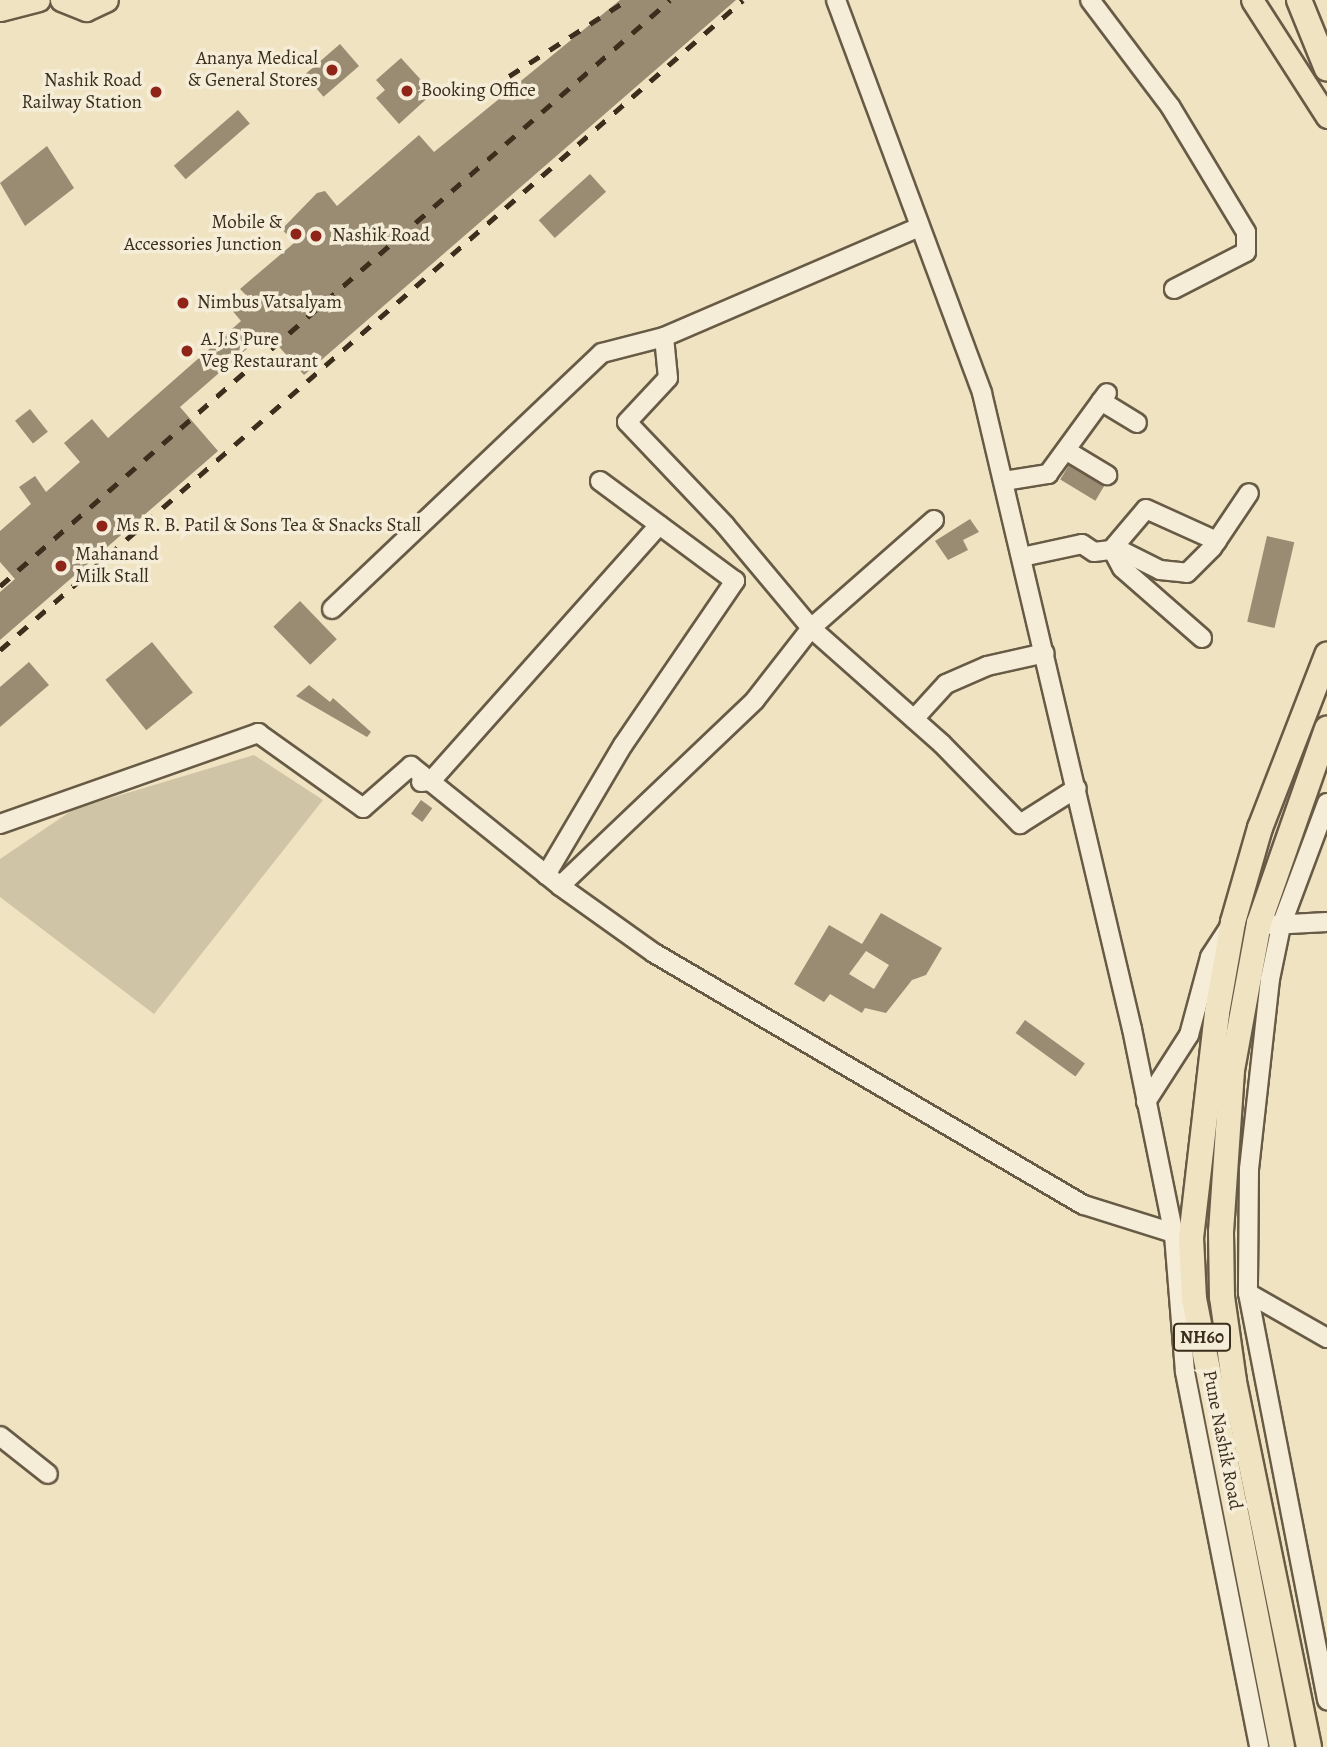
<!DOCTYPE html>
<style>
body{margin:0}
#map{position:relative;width:1327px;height:1747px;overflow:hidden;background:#efe3c2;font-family:Alegreya,serif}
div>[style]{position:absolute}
.green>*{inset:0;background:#d0c4a6}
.building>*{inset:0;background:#998c73;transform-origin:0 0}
.roads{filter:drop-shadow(2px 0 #685b46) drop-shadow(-2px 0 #685b46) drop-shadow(0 2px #685b46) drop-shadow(0 -2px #685b46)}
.minor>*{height:18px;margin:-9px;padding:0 9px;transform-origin:9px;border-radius:9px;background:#f5edd7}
.major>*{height:21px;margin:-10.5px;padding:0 10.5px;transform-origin:10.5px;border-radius:10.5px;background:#efe3c2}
.highway>*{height:24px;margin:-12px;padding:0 12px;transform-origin:12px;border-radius:12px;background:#efe3c2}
.rail>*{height:5px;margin-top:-2.5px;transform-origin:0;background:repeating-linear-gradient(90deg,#3b2e1d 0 12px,transparent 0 24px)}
.dots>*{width:19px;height:19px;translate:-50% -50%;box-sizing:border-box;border:4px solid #f5edd7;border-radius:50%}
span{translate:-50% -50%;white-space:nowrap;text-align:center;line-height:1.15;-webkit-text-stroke:7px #f5edd7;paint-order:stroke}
.shield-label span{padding:2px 5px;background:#f5edd7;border:2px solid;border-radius:5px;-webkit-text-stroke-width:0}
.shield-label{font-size:18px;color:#3b2e1d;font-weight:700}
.poi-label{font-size:19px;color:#3b2e1d}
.right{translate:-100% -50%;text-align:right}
.left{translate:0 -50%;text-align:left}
.street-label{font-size:19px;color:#3b2e1d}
</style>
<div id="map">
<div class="green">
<i style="clip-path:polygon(254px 755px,323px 800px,154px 1014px,0 897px,0 859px,74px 809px)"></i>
</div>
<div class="building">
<i style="clip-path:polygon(620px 0,736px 0,304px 375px,266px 332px,180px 407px,218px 451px,0 640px,0 592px,15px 579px,0 562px,0 531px,31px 504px,19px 487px,35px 476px,46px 492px,80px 462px,64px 443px,92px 419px,108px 438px,241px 321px,231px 309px,246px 295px,240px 289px,294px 243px,282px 229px,317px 193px,325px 191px,337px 206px,419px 135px,434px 152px)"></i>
<i style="left:340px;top:44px;width:29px;height:47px;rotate:49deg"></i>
<i style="clip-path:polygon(401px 58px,433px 93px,399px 124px,376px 98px,385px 90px,376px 80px)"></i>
<i style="left:238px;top:110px;width:18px;height:85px;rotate:49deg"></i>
<i style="clip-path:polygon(47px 146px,74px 188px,25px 226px,0 183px)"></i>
<i style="left:590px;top:174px;width:24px;height:69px;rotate:48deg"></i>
<i style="left:30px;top:409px;width:29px;height:19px;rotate:52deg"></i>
<i style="left:1069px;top:465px;width:41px;height:17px;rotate:31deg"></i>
<i style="clip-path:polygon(970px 519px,979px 532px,963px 540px,968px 550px,948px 560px,935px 541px)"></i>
<i style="left:1267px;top:536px;width:28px;height:88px;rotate:13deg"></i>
<i style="left:300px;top:601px;width:53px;height:37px;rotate:46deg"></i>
<i style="left:152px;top:642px;width:65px;height:60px;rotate:51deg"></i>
<i style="clip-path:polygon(29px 662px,49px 685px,0 727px,0 687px)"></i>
<i style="clip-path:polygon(309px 685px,330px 702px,333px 698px,371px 732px,367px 737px,296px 696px)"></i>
<i style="left:421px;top:800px;width:14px;height:17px;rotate:36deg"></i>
<i style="clip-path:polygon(evenodd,881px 913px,942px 948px,926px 975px,912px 980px,886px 1013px,865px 1008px,862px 1013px,830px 994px,824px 1002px,794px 984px,829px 925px,862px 944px,881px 913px,866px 951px,889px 965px,874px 989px,849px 974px,866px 951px)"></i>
<i style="left:1025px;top:1020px;width:74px;height:16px;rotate:36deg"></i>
</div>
<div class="roads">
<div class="minor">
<i style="left:836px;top:0;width:419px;rotate:69.6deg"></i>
<i style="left:982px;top:393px;width:653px;rotate:76.73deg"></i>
<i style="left:1132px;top:1029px;width:210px;rotate:78.5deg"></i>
<i style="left:1174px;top:1235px;width:137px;rotate:85.4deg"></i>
<i style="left:1185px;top:1372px;width:382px;rotate:78.8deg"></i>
<i style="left:1090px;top:0;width:133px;rotate:53deg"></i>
<i style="left:1170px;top:106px;width:147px;rotate:58.9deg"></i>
<i style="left:1246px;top:232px;width:20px;rotate:90deg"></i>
<i style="left:1246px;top:252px;width:81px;rotate:152.8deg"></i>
<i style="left:1101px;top:401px;width:42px;rotate:31.4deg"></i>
<i style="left:1067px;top:451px;width:47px;rotate:31deg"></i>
<i style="left:1004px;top:481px;width:45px;rotate:-9deg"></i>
<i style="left:1048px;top:474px;width:100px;rotate:-53.9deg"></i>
<i style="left:934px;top:520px;width:164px;rotate:138.7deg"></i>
<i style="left:811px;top:628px;width:175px;rotate:41.5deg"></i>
<i style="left:942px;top:744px;width:112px;rotate:45.7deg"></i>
<i style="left:1020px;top:824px;width:67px;rotate:-32.3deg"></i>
<i style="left:1022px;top:557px;width:61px;rotate:-12.2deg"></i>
<i style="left:1082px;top:544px;width:14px;rotate:34deg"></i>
<i style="left:1094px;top:552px;width:24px;rotate:-7deg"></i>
<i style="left:1118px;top:549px;width:47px;rotate:26.6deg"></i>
<i style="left:1160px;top:570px;width:27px;rotate:6deg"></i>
<i style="left:1187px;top:573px;width:35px;rotate:-45deg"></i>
<i style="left:1212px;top:548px;width:66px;rotate:-56.1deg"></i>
<i style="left:332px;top:609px;width:372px;rotate:-43.5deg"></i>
<i style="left:602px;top:353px;width:64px;rotate:-14.5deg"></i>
<i style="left:1202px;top:638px;width:106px;rotate:-138.8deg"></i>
<i style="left:1122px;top:568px;width:21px;rotate:-118deg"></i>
<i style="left:1112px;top:549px;width:52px;rotate:-49.6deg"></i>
<i style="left:1146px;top:509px;width:78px;rotate:24.3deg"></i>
<i style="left:914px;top:719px;width:47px;rotate:-47.6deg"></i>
<i style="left:946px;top:684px;width:45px;rotate:-23.7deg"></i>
<i style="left:987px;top:666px;width:59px;rotate:-12.6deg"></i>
<i style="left:421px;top:782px;width:10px;rotate:-6deg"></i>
<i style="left:431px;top:781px;width:343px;rotate:-48.3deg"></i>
<i style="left:1327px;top:803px;width:131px;rotate:110.5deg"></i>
<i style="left:1281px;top:926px;width:54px;rotate:101.7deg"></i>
<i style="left:1270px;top:979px;width:191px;rotate:96.3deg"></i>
<i style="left:1249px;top:1169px;width:124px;rotate:90.5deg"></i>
<i style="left:1248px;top:1293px;width:415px;rotate:79deg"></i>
<i style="left:0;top:824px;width:274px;rotate:-19.4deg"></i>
<i style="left:258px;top:733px;width:129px;rotate:35.5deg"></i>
<i style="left:363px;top:808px;width:64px;rotate:-41.2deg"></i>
<i style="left:411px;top:766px;width:191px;rotate:38.8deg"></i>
<i style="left:560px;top:886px;width:115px;rotate:35.5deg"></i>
<i style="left:654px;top:953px;width:498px;rotate:30.4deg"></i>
<i style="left:1084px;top:1205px;width:104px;rotate:17.4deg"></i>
<i style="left:546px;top:875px;width:151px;rotate:-59.4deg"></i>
<i style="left:623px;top:745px;width:199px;rotate:-55.7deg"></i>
<i style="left:735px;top:581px;width:168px;rotate:-143.5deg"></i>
<i style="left:560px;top:886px;width:269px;rotate:-43.6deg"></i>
<i style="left:755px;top:700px;width:91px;rotate:-52.1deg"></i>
<i style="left:811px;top:628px;width:134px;rotate:-129.9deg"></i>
<i style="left:725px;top:525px;width:142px;rotate:-133.6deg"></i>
<i style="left:627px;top:422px;width:60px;rotate:-47deg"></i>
<i style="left:668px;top:378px;width:41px;rotate:-95.6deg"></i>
<i style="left:664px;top:337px;width:278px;rotate:-23.3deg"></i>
<i style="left:1271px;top:925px;width:56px;rotate:-3.1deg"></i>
<i style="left:1146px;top:1102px;width:80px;rotate:-57.3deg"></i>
<i style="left:1189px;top:1035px;width:81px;rotate:-74.9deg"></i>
<i style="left:1210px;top:957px;width:35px;rotate:-57deg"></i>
<i style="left:1248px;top:1293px;width:91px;rotate:29.7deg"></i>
<i style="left:0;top:1436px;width:61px;rotate:38.4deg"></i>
</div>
<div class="major">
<i style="left:61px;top:0;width:27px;rotate:22deg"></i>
<i style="left:86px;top:10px;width:23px;rotate:-25deg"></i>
<i style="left:1252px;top:0;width:139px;rotate:57.3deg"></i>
<i style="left:0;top:10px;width:40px;rotate:-14.4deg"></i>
</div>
<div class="highway">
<i style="left:1299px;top:0;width:74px;rotate:67.9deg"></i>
<i style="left:1282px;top:1747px;width:457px;rotate:-101.1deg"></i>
<i style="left:1194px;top:1299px;width:61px;rotate:-92.8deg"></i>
<i style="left:1191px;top:1238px;width:226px;rotate:-83.4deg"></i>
<i style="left:1217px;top:1013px;width:92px;rotate:-80deg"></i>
<i style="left:1233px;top:922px;width:98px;rotate:-74deg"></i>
<i style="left:1260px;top:828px;width:186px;rotate:-68.8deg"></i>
<i style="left:1309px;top:1747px;width:374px;rotate:-101.6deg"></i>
<i style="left:1234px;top:1381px;width:85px;rotate:-98.1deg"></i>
<i style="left:1222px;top:1297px;width:65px;rotate:-90.9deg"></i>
<i style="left:1221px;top:1232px;width:162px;rotate:-86.1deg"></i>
<i style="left:1232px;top:1070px;width:149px;rotate:-79.6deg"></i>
<i style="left:1259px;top:923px;width:206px;rotate:-70.7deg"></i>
</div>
</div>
<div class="rail">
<i style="left:489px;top:89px;width:164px;rotate:-32.8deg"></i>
<i style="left:0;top:586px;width:890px;rotate:-41.17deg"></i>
<i style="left:0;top:650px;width:987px;rotate:-41.18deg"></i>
</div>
<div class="dots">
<i style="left:332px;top:70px;background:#8f2418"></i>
<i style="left:407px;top:91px;background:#8f2418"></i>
<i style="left:156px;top:92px;background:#8f2418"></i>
<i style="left:296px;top:234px;background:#8f2418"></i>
<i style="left:316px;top:236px;background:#8f2418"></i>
<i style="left:183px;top:303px;background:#8f2418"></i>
<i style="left:187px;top:351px;background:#8f2418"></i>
<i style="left:102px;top:526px;background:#8f2418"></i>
<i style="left:61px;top:566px;background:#8f2418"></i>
</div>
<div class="shield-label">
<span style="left:1202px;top:1337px">NH60</span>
</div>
<div class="poi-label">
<span class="right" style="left:318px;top:70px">Ananya Medical<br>&amp; General Stores</span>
<span class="right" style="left:142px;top:92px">Nashik Road<br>Railway Station</span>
<span class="left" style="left:421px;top:91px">Booking Office</span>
<span class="right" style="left:282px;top:234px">Mobile &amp;<br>Accessories Junction</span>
<span class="left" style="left:332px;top:236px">Nashik Road</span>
<span class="left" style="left:197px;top:303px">Nimbus Vatsalyam</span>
<span class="left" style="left:201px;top:351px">A.J.S Pure<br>Veg Restaurant</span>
<span class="left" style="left:116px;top:526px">Ms R. B. Patil &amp; Sons Tea &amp; Snacks Stall</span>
<span class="left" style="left:75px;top:566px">Mahanand<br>Milk Stall</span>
</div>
<div class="street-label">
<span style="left:1222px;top:1440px;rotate:79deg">Pune Nashik Road</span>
</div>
</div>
